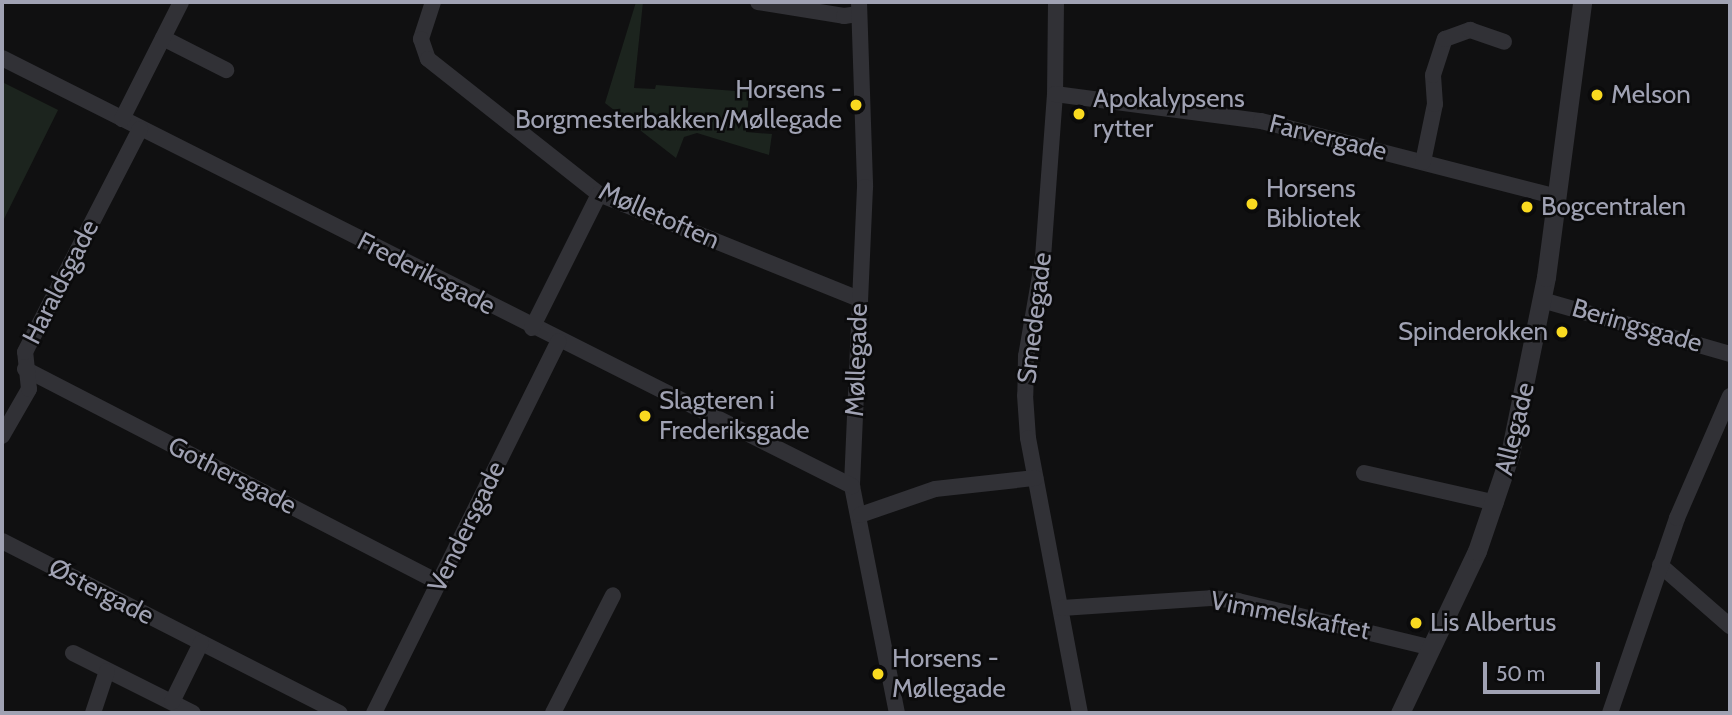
<!DOCTYPE html>
<meta charset="utf-8">
<style>
body{margin:0}
#map{position:relative;width:1732px;height:715px;overflow:hidden;background:#101011;font-family:Cabin,sans-serif}
div>[style]{position:absolute}
.green>*{inset:0;background:#1c241e}
.minor>*{height:16px;margin:-8px;padding:0 8px;transform-origin:8px;border-radius:8px;background:#313136}
.tertiary>*{height:19px;margin:-9.5px;padding:0 9.5px;transform-origin:9.5px;border-radius:9.5px;background:#313136}
.dots>*{width:19px;height:19px;translate:-50% -50%;box-sizing:border-box;border:4px solid #0b0b0c;border-radius:50%}
span{translate:-50% -50%;white-space:nowrap;text-align:center;line-height:1.15;-webkit-text-stroke:5px #0b0b0c;paint-order:stroke}
.poi-label{font-size:26px;color:#a0a2b3}
.right{translate:-100% -50%;text-align:right}
.left{translate:0 -50%;text-align:left}
.street-label{font-size:26px;color:#a0a2b3}
.frame{position:absolute;inset:0;border:4px solid #a0a2b3;pointer-events:none}
.scale{position:absolute;left:1483px;top:662px;width:117px;height:32px;box-sizing:border-box;border:4px solid #a0a2b3;border-top:0;padding-left:9px;font-size:21px;line-height:24px;white-space:nowrap;color:#a0a2b3;-webkit-text-stroke:5px #0b0b0c;paint-order:stroke}
</style>
<div id="map">
<div class="green">
<i style="clip-path:polygon(636px 2px,643px 2px,634px 88px,655px 89px,656px 85px,749px 92px,746px 132px,772px 134px,769px 155px,697px 133px,684px 137px,676px 158px,605px 103px)"></i>
<i style="clip-path:polygon(2px 82px,58px 110px,2px 223px)"></i>
</div>
<div class="minor">
<i style="left:433px;top:2px;width:39px;rotate:108deg"></i>
<i style="left:421px;top:39px;width:21px;rotate:71deg"></i>
<i style="left:428px;top:59px;width:218px;rotate:38.3deg"></i>
<i style="left:599px;top:194px;width:280px;rotate:22deg"></i>
<i style="left:758px;top:2px;width:87px;rotate:9.2deg"></i>
<i style="left:844px;top:16px;width:15px;rotate:-8deg"></i>
<i style="left:859px;top:2px;width:185px;rotate:88.1deg"></i>
<i style="left:865px;top:187px;width:299px;rotate:92.5deg"></i>
<i style="left:852px;top:486px;width:231px;rotate:78.8deg"></i>
<i style="left:1056px;top:2px;width:92px;rotate:90.6deg"></i>
<i style="left:1055px;top:94px;width:164px;rotate:94.2deg"></i>
<i style="left:1043px;top:258px;width:99px;rotate:99.8deg"></i>
<i style="left:1026px;top:356px;width:39px;rotate:91deg"></i>
<i style="left:1025px;top:395px;width:43px;rotate:86deg"></i>
<i style="left:1028px;top:438px;width:280px;rotate:79.3deg"></i>
<i style="left:163px;top:38px;width:71px;rotate:26.9deg"></i>
<i style="left:2px;top:58px;width:952px;rotate:26.73deg"></i>
<i style="left:1055px;top:94px;width:208px;rotate:7.5deg"></i>
<i style="left:1261px;top:121px;width:302px;rotate:14.4deg"></i>
<i style="left:122px;top:119px;width:131px;rotate:-63.2deg"></i>
<i style="left:1423px;top:162px;width:59px;rotate:-78.3deg"></i>
<i style="left:1435px;top:104px;width:29px;rotate:-94deg"></i>
<i style="left:1433px;top:75px;width:38px;rotate:-72deg"></i>
<i style="left:1445px;top:39px;width:27px;rotate:-20deg"></i>
<i style="left:1470px;top:30px;width:36px;rotate:19deg"></i>
<i style="left:1542px;top:300px;width:196px;rotate:16deg"></i>
<i style="left:532px;top:328px;width:150px;rotate:-63.4deg"></i>
<i style="left:25px;top:369px;width:466px;rotate:27.3deg"></i>
<i style="left:2px;top:436px;width:54px;rotate:-60.1deg"></i>
<i style="left:29px;top:389px;width:37px;rotate:-96deg"></i>
<i style="left:25px;top:352px;width:251px;rotate:-62.7deg"></i>
<i style="left:1364px;top:473px;width:135px;rotate:12.8deg"></i>
<i style="left:860px;top:515px;width:79px;rotate:-19.1deg"></i>
<i style="left:935px;top:489px;width:101px;rotate:-6.3deg"></i>
<i style="left:2px;top:541px;width:379px;rotate:27deg"></i>
<i style="left:1660px;top:565px;width:93px;rotate:41.1deg"></i>
<i style="left:1062px;top:608px;width:149px;rotate:-3.8deg"></i>
<i style="left:1211px;top:598px;width:27px;rotate:6deg"></i>
<i style="left:1238px;top:601px;width:200px;rotate:13.6deg"></i>
<i style="left:73px;top:653px;width:134px;rotate:26.6deg"></i>
<i style="left:172px;top:702px;width:66px;rotate:-63.8deg"></i>
<i style="left:93px;top:713px;width:44px;rotate:-71.6deg"></i>
<i style="left:374px;top:713px;width:415px;rotate:-63.6deg"></i>
<i style="left:553px;top:713px;width:132px;rotate:-63deg"></i>
<i style="left:1610px;top:713px;width:206px;rotate:-71deg"></i>
<i style="left:1677px;top:518px;width:133px;rotate:-66.5deg"></i>
</div>
<div class="tertiary">
<i style="left:1400px;top:713px;width:179px;rotate:-64.6deg"></i>
<i style="left:1477px;top:551px;width:102px;rotate:-71.2deg"></i>
<i style="left:1510px;top:454px;width:181px;rotate:-78.5deg"></i>
<i style="left:1546px;top:277px;width:277px;rotate:-82.5deg"></i>
</div>
<div class="dots">
<i style="left:1597px;top:95px;background:#f9da20"></i>
<i style="left:856px;top:105px;background:#f9da20"></i>
<i style="left:1079px;top:114px;background:#f9da20"></i>
<i style="left:1252px;top:204px;background:#f9da20"></i>
<i style="left:1527px;top:207px;background:#f9da20"></i>
<i style="left:1562px;top:332px;background:#f9da20"></i>
<i style="left:645px;top:416px;background:#f9da20"></i>
<i style="left:1416px;top:623px;background:#f9da20"></i>
<i style="left:878px;top:674px;background:#f9da20"></i>
</div>
<div class="poi-label">
<span class="right" style="left:842px;top:105px">Horsens -<br>Borgmesterbakken/Møllegade</span>
<span class="left" style="left:1611px;top:95px">Melson</span>
<span class="left" style="left:1093px;top:114px">Apokalypsens<br>rytter</span>
<span class="left" style="left:1266px;top:204px">Horsens<br>Bibliotek</span>
<span class="left" style="left:1541px;top:207px">Bogcentralen</span>
<span class="right" style="left:1548px;top:332px">Spinderokken</span>
<span class="left" style="left:659px;top:416px">Slagteren i<br>Frederiksgade</span>
<span class="left" style="left:1430px;top:623px">Lis Albertus</span>
<span class="left" style="left:892px;top:674px">Horsens -<br>Møllegade</span>
</div>
<div class="street-label">
<span style="left:1328px;top:138px;rotate:14deg">Farvergade</span>
<span style="left:659px;top:216px;rotate:24deg">Mølletoften</span>
<span style="left:426px;top:274px;rotate:27deg">Frederiksgade</span>
<span style="left:61px;top:282px;rotate:-63deg">Haraldsgade</span>
<span style="left:1035px;top:318px;rotate:-83deg">Smedegade</span>
<span style="left:1637px;top:326px;rotate:16deg">Beringsgade</span>
<span style="left:857px;top:360px;rotate:-88deg">Møllegade</span>
<span style="left:1515px;top:429px;rotate:-76deg">Allegade</span>
<span style="left:232px;top:476px;rotate:27deg">Gothersgade</span>
<span style="left:467px;top:527px;rotate:-64deg">Vendersgade</span>
<span style="left:101px;top:592px;rotate:27deg">Østergade</span>
<span style="left:1290px;top:616px;rotate:11deg">Vimmelskaftet</span>
</div>
<div class="frame"></div>
<div class="scale">50 m</div>
</div>
